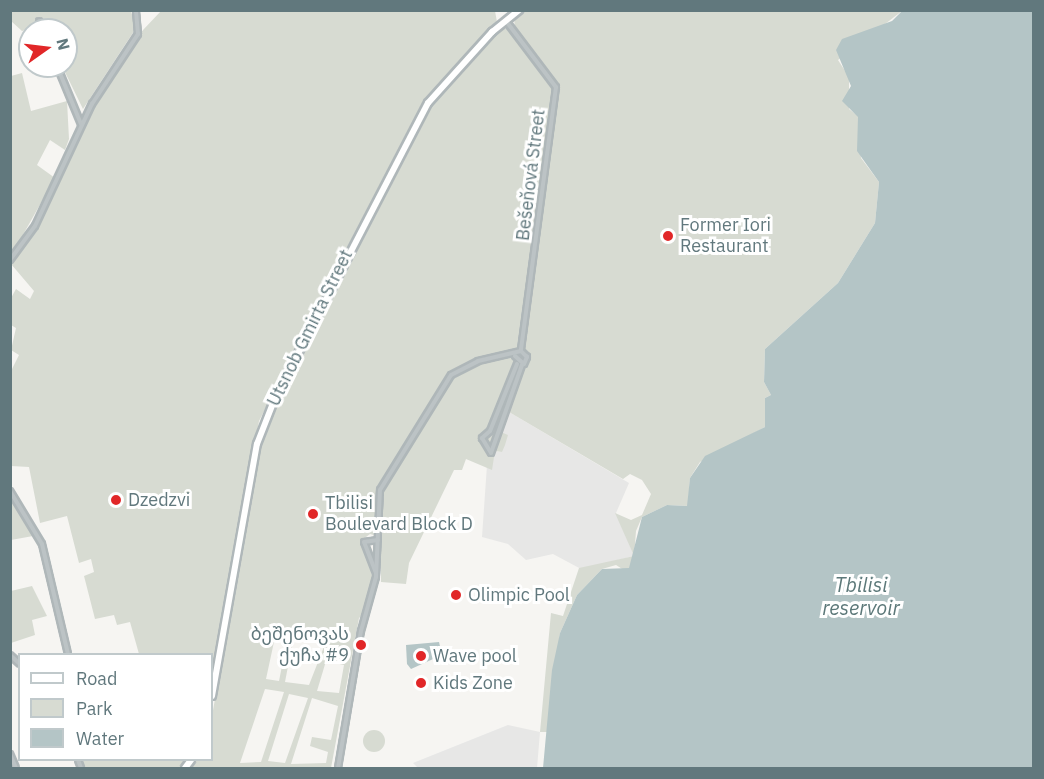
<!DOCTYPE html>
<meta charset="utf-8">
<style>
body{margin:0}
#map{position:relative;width:1044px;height:779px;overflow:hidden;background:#f6f5f2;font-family:"IBM Plex Sans","Noto Sans Georgian",sans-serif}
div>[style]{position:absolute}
.built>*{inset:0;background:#e7e7e6}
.green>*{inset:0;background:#d7dbd2;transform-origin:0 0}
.round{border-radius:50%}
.water>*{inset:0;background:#b4c5c6}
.roads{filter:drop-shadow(2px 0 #afb7b9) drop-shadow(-2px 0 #afb7b9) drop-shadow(0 2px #afb7b9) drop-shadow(0 -2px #afb7b9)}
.street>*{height:4px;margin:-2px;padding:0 2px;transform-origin:2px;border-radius:2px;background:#bcc3c5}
.secondary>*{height:6px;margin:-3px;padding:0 3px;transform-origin:3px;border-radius:3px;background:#fff}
.dots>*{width:16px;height:16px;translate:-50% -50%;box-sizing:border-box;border:3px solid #fff;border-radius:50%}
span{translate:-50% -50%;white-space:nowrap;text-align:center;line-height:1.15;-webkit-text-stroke:6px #fff;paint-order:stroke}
.street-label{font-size:18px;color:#61787d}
.poi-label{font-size:18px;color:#61787d}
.left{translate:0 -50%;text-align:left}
.right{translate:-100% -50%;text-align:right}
.water-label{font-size:20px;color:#5c7879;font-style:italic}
.frame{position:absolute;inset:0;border:12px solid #61787d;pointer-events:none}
.legend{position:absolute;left:18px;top:653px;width:195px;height:108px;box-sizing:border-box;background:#fff;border:2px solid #c0c9cb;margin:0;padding:8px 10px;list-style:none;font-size:18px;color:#61787d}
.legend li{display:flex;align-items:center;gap:12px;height:30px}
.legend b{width:30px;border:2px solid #c0c9cb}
.north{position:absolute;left:18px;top:18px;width:60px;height:60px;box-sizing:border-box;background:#fff;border:2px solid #c0c9cb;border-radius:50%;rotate:76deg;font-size:16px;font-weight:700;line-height:24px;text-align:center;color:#61787d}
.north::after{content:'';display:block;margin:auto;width:21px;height:27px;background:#e12728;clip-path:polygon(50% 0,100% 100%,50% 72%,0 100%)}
</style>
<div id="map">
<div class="built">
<i style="clip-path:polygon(509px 412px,629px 483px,616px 513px,634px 556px,581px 569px,553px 554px,526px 560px,508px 544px,482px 537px,487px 465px,491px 469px,495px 451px,502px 452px,501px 432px)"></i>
<i style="clip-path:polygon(508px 725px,540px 732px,537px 768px,418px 768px,413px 763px)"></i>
</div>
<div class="green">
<i style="clip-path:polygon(10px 11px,131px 11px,136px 28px,83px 109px,62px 66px,66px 30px,52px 30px,50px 23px,22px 31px,11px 21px)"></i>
<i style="clip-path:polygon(161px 11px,495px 11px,497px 22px,425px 101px,259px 421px,212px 682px,212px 654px,139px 654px,130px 622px,117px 625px,114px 615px,95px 619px,84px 576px,94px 572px,91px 559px,79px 563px,67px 516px,40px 523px,29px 467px,11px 466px,11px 371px,19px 355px,11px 350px,16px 328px,11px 325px,11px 298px,16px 289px,30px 299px,34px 291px,11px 264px,40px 221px,80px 131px,143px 30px)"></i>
<i style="clip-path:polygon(evenodd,524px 11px,902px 11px,838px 60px,849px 77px,849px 109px,858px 116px,861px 158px,879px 182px,875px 223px,838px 283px,765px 349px,764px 382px,771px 395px,765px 398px,765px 427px,700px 462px,690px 478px,688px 506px,667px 505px,642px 517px,636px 531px,634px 557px,630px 574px,616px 565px,602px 569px,577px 595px,560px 633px,548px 732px,540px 732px,551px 613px,563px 616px,579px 568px,634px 556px,615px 513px,631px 520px,642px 515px,651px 494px,642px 480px,630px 474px,623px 479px,509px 412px,501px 432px,508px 435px,505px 445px,502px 452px,495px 451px,492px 470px,466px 459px,462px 470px,454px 470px,409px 563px,406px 584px,381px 582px,381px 537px,370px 534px,362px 540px,373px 578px,367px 611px,359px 618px,331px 768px,190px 768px,197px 760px,212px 760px,212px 716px,261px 438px,431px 105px,500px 28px,515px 30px,514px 16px,524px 11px,277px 628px,289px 631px,279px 681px,266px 679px,277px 628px,524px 11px,295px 630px,325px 644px,309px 685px,285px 682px,295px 630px,524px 11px,326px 661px,344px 665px,339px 693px,317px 691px,326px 661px,524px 11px,265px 689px,284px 692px,261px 762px,240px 763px,265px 689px,524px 11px,289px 694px,308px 698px,285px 763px,268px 761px,289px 694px,524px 11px,312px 698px,338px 706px,331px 740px,312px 737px,310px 746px,328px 752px,326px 763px,291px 764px,312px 698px)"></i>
<i style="clip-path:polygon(22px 73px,31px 111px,67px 101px,69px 139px,65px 150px,50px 140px,37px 165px,55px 178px,11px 256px,11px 76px)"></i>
<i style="clip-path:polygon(10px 495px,33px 536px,11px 540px,11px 557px)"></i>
<i style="clip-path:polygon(32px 586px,47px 616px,32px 620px,35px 635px,11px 643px,11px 591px)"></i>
<i class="round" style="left:363px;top:730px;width:22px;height:22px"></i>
<i style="left:80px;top:760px;width:106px;height:9px"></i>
</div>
<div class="water">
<i style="clip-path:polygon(902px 11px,1033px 11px,1033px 768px,543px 768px,552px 670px,560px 633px,577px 595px,602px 569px,629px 568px,642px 517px,667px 505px,687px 506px,690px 478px,705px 456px,765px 427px,765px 398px,771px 395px,764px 382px,765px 349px,838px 283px,875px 223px,879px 182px,857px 151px,858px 117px,842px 101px,851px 86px,836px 50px,842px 39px,892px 21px)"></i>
<i style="clip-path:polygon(439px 642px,442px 655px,411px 669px,407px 664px,406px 645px)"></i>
</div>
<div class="roads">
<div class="street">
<i style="left:39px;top:21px;width:11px;rotate:52deg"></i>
<i style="left:506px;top:21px;width:83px;rotate:52.9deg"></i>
<i style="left:556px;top:87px;width:266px;rotate:97.6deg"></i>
<i style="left:57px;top:66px;width:63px;rotate:67.5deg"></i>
<i style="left:10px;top:260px;width:42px;rotate:-53.7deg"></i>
<i style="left:35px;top:226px;width:135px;rotate:-65deg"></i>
<i style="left:92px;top:104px;width:84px;rotate:-56.7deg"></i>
<i style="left:138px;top:34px;width:24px;rotate:-95deg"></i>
<i style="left:515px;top:356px;width:12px;rotate:42deg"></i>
<i style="left:524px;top:364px;width:8px;rotate:-67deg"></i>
<i style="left:527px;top:357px;width:8px;rotate:-135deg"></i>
<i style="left:517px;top:364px;width:72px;rotate:111.9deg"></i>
<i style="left:490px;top:431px;width:11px;rotate:139deg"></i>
<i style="left:482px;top:438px;width:17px;rotate:59deg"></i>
<i style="left:491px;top:453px;width:93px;rotate:-70.6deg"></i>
<i style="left:10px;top:491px;width:62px;rotate:58.9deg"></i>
<i style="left:42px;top:544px;width:113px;rotate:76.7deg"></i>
<i style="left:376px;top:573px;width:33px;rotate:-111deg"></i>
<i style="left:364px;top:542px;width:14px;rotate:-8deg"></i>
<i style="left:10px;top:655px;width:13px;rotate:42deg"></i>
<i style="left:10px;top:754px;width:15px;rotate:67deg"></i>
<i style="left:78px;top:760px;width:9px;rotate:69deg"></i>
<i style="left:338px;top:768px;width:139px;rotate:-80.5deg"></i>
<i style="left:361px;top:631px;width:56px;rotate:-74.5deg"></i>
<i style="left:376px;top:577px;width:87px;rotate:-87.4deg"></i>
<i style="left:380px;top:490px;width:135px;rotate:-58.3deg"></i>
<i style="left:451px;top:375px;width:30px;rotate:-27deg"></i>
<i style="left:478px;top:361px;width:44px;rotate:-13.1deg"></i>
</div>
<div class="secondary">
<i style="left:212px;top:696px;width:256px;rotate:-79.9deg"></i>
<i style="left:257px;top:444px;width:49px;rotate:-68.6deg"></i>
<i style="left:275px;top:398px;width:332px;rotate:-62.6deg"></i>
<i style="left:428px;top:103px;width:96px;rotate:-48deg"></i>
<i style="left:492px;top:32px;width:35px;rotate:-39deg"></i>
<i style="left:185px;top:768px;width:10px;rotate:-53deg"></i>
</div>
</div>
<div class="dots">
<i style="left:668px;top:236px;background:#e12728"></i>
<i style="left:116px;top:500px;background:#e12728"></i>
<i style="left:313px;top:514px;background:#e12728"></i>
<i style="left:456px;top:595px;background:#e12728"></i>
<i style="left:361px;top:645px;background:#e12728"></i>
<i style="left:421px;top:656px;background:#e12728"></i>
<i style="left:421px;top:683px;background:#e12728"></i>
</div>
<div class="street-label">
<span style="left:531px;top:175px;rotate:-83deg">Bešeňová Street</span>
<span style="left:310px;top:328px;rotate:-64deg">Utsnob Gmirta Street</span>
</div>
<div class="poi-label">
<span class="left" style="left:680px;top:236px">Former Iori<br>Restaurant</span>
<span class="left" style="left:128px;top:500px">Dzedzvi</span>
<span class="left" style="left:325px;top:514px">Tbilisi<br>Boulevard Block D</span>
<span class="left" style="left:468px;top:595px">Olimpic Pool</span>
<span class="right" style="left:349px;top:645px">ბეშენოვას<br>ქუჩა #9</span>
<span class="left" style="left:433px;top:656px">Wave pool</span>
<span class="left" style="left:433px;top:683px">Kids Zone</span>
</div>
<div class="water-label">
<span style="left:861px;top:596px">Tbilisi<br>reservoir</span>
</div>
<div class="frame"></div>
<ul class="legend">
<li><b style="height:8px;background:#fff"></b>Road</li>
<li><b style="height:16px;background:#d7dbd2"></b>Park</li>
<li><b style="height:16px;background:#b4c5c6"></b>Water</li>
</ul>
<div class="north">N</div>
</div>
